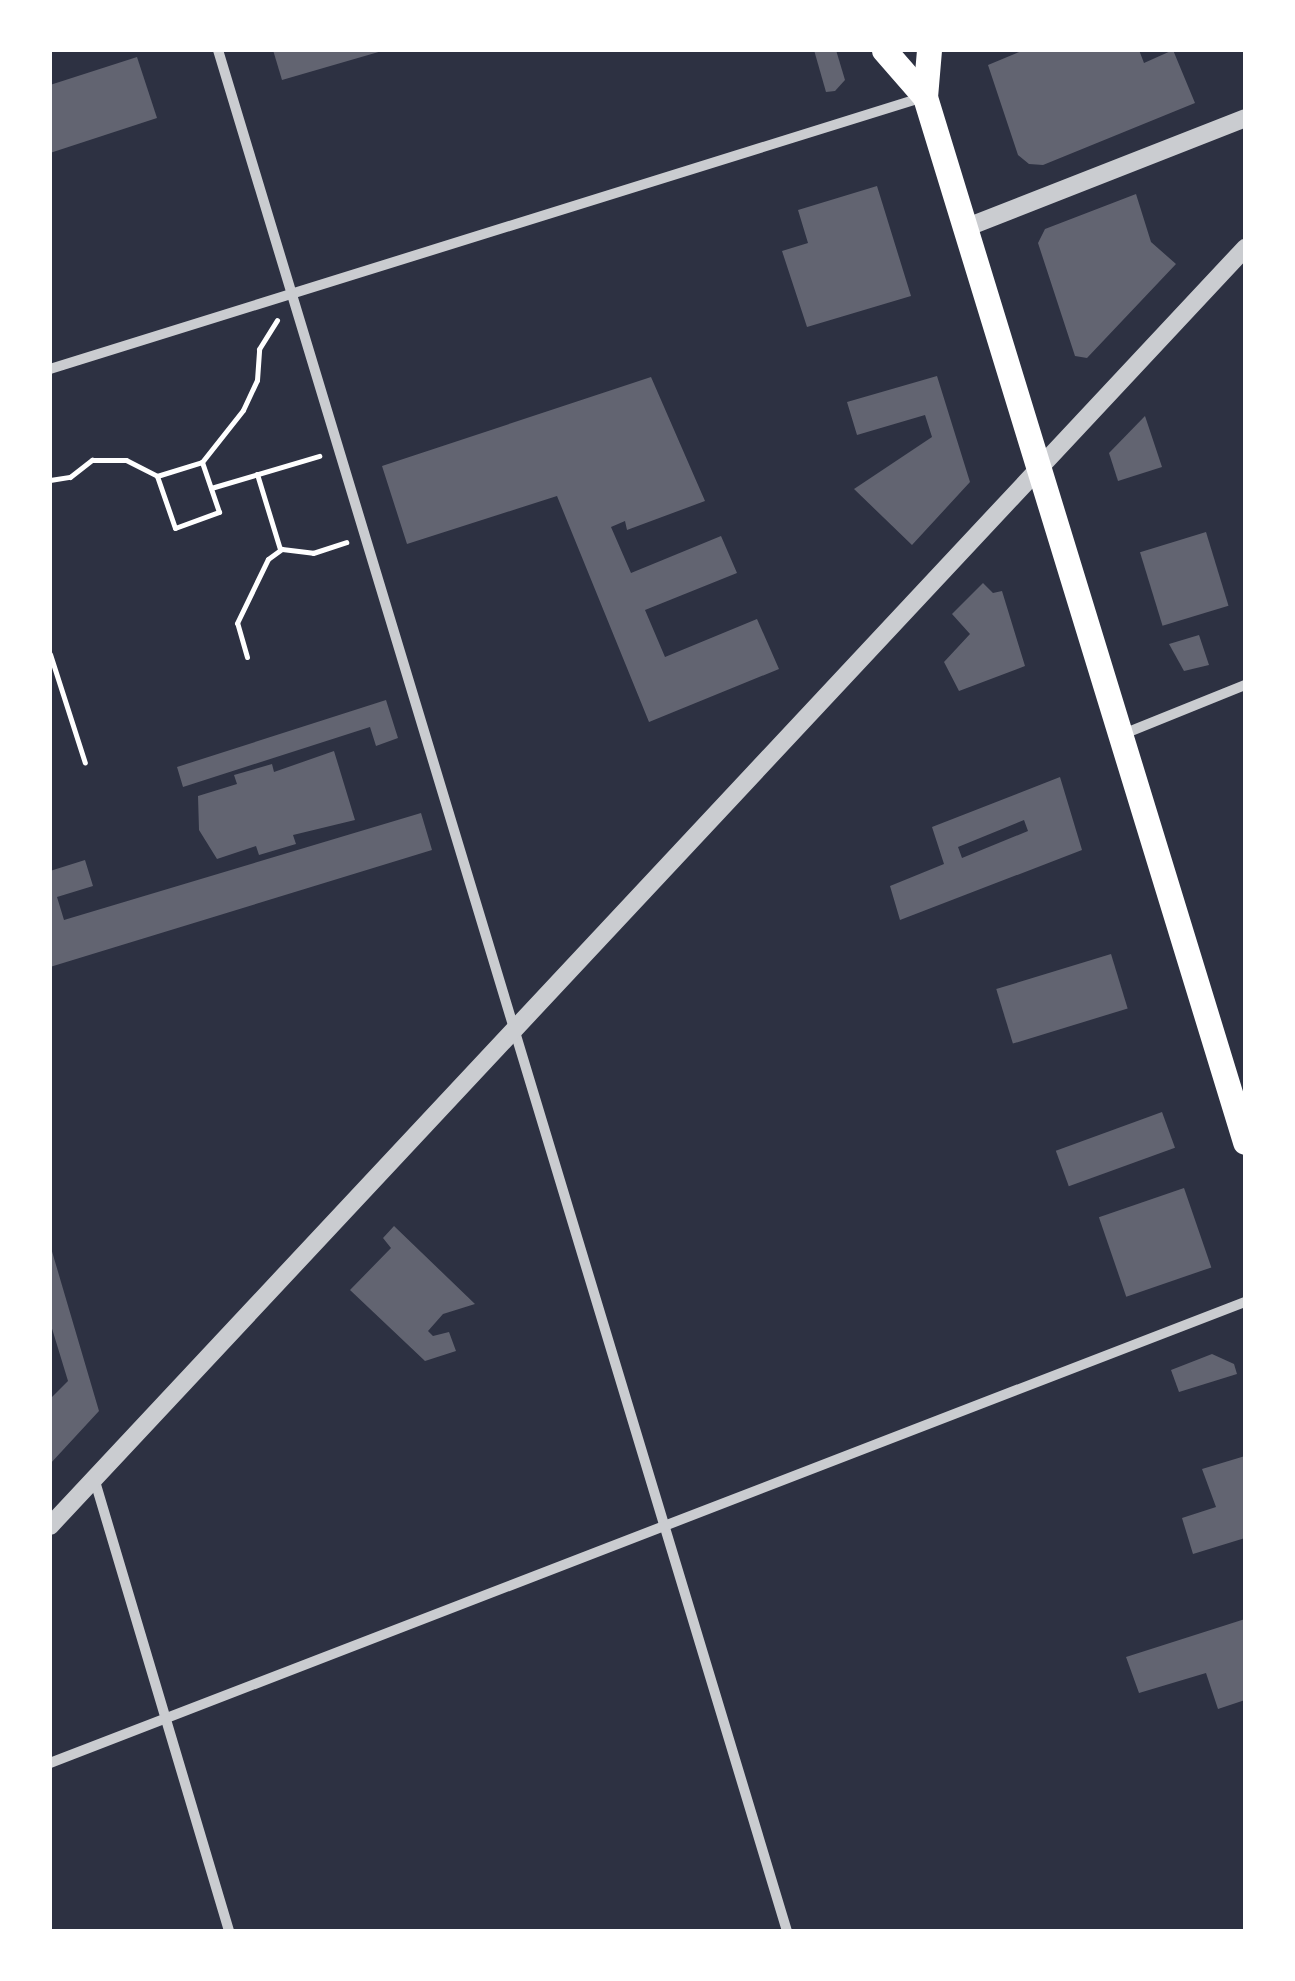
<!DOCTYPE html>
<style>
body{margin:0}
#map{position:relative;width:1295px;height:1981px;overflow:hidden;background:#2d3142;font-family:Cabin,sans-serif}
div>[style]{position:absolute}
.building>*{inset:0;background:#626471;transform-origin:0 0}
.path>*{height:5px;margin:-2.5px;padding:0 2.5px;transform-origin:2.5px;border-radius:2.5px;background:#fff}
.minor>*{height:10px;margin:-5px;padding:0 5px;transform-origin:5px;border-radius:5px;background:#caccd0}
.tertiary>*{height:18px;margin:-9px;padding:0 9px;transform-origin:9px;border-radius:9px;background:#caccd0}
.primary>*{height:25px;margin:-12.5px;padding:0 12.5px;transform-origin:12.5px;border-radius:12.5px;background:#fff}
span{translate:-50% -50%;white-space:nowrap;text-align:center;line-height:1.15;-webkit-text-stroke:8px #fff;paint-order:stroke}
.frame{position:absolute;inset:0;border:52px solid #fff;pointer-events:none}
</style>
<div id="map">
<div class="building">
<i style="clip-path:polygon(273px 50px,382px 50px,382px 51px,282px 80px)"></i>
<i style="clip-path:polygon(814px 50px,836px 50px,845px 80px,835px 91px,826px 92px)"></i>
<i style="clip-path:polygon(1024px 50px,1139px 50px,1144px 63px,1173px 50px,1195px 103px,1043px 165px,1029px 164px,1018px 155px,988px 65px)"></i>
<i style="clip-path:polygon(137px 57px,157px 118px,50px 153px,50px 85px)"></i>
<i style="clip-path:polygon(877px 186px,911px 296px,807px 327px,782px 251px,808px 243px,798px 210px)"></i>
<i style="clip-path:polygon(1136px 194px,1151px 242px,1176px 264px,1087px 358px,1075px 356px,1038px 243px,1045px 229px)"></i>
<i style="clip-path:polygon(937px 376px,970px 482px,912px 545px,854px 489px,932px 437px,925px 415px,857px 435px,847px 402px)"></i>
<i style="clip-path:polygon(651px 377px,705px 501px,627px 530px,625px 521px,611px 527px,631px 573px,721px 536px,737px 573px,645px 610px,665px 657px,757px 619px,779px 669px,649px 722px,557px 496px,407px 544px,382px 466px)"></i>
<i style="clip-path:polygon(1145px 416px,1162px 467px,1118px 481px,1109px 453px)"></i>
<i style="left:1206px;top:532px;width:77px;height:69px;rotate:73deg"></i>
<i style="clip-path:polygon(983px 583px,993px 593px,1002px 591px,1025px 666px,959px 691px,944px 662px,970px 634px,952px 614px)"></i>
<i style="clip-path:polygon(1199px 635px,1209px 665px,1184px 671px,1169px 644px)"></i>
<i style="clip-path:polygon(386px 700px,398px 738px,376px 746px,370px 727px,183px 787px,177px 767px)"></i>
<i style="clip-path:polygon(334px 751px,355px 820px,293px 835px,296px 844px,259px 855px,256px 846px,217px 859px,199px 830px,198px 796px,237px 784px,234px 775px,272px 764px,274px 772px)"></i>
<i style="clip-path:polygon(evenodd,1060px 777px,1082px 850px,900px 920px,890px 886px,944px 864px,932px 827px,1060px 777px,1024px 820px,1028px 831px,962px 858px,958px 847px,1024px 820px)"></i>
<i style="clip-path:polygon(421px 813px,432px 850px,50px 967px,50px 871px,85px 860px,93px 886px,57px 897px,64px 920px)"></i>
<i style="left:1111px;top:954px;width:57px;height:120px;rotate:73deg"></i>
<i style="left:1162px;top:1112px;width:38px;height:113px;rotate:70deg"></i>
<i style="left:1184px;top:1188px;width:84px;height:90px;rotate:71deg"></i>
<i style="clip-path:polygon(394px 1226px,475px 1304px,443px 1314px,428px 1331px,433px 1336px,449px 1332px,456px 1351px,425px 1361px,350px 1290px,391px 1248px,383px 1238px)"></i>
<i style="clip-path:polygon(51px 1248px,99px 1411px,50px 1464px,50px 1399px,68px 1381px,50px 1322px)"></i>
<i style="clip-path:polygon(1212px 1354px,1234px 1364px,1237px 1374px,1179px 1392px,1171px 1370px)"></i>
<i style="clip-path:polygon(1245px 1456px,1245px 1538px,1193px 1554px,1182px 1518px,1216px 1507px,1202px 1469px)"></i>
<i style="clip-path:polygon(1245px 1619px,1245px 1700px,1218px 1709px,1206px 1673px,1139px 1693px,1126px 1657px)"></i>
</div>
<div class="path">
<i style="left:257px;top:474px;width:78px;rotate:73deg"></i>
<i style="left:157px;top:476px;width:55px;rotate:70.9deg"></i>
<i style="left:175px;top:528px;width:47px;rotate:-20deg"></i>
<i style="left:219px;top:512px;width:53px;rotate:-108.8deg"></i>
<i style="left:50px;top:480px;width:20px;rotate:-9deg"></i>
<i style="left:70px;top:477px;width:28px;rotate:-38deg"></i>
<i style="left:92px;top:460px;width:34px"></i>
<i style="left:126px;top:460px;width:35px;rotate:27deg"></i>
<i style="left:157px;top:476px;width:47px;rotate:-17.3deg"></i>
<i style="left:202px;top:462px;width:66px;rotate:-51.7deg"></i>
<i style="left:243px;top:410px;width:33px;rotate:-65deg"></i>
<i style="left:257px;top:380px;width:31px;rotate:-86deg"></i>
<i style="left:259px;top:349px;width:34px;rotate:-58deg"></i>
<i style="left:211px;top:488px;width:113px;rotate:-16.5deg"></i>
<i style="left:50px;top:654px;width:114px;rotate:72.2deg"></i>
<i style="left:247px;top:657px;width:35px;rotate:-106deg"></i>
<i style="left:237px;top:623px;width:71px;rotate:-64.2deg"></i>
<i style="left:268px;top:559px;width:17px;rotate:-36deg"></i>
<i style="left:282px;top:549px;width:31px;rotate:7deg"></i>
<i style="left:313px;top:553px;width:35px;rotate:-18deg"></i>
</div>
<div class="minor">
<i style="left:218px;top:50px;width:1965px;rotate:73.17deg"></i>
<i style="left:50px;top:369px;width:915px;rotate:-17.29deg"></i>
<i style="left:1121px;top:735px;width:134px;rotate:-22deg"></i>
<i style="left:94px;top:1478px;width:473px;rotate:73.4deg"></i>
<i style="left:50px;top:1763px;width:1281px;rotate:-21.1deg"></i>
</div>
<div class="tertiary">
<i style="left:965px;top:228px;width:301px;rotate:-21.4deg"></i>
<i style="left:50px;top:1526px;width:1750px;rotate:-46.92deg"></i>
</div>
<div class="primary">
<i style="left:884px;top:50px;width:62px;rotate:48.9deg"></i>
<i style="left:929px;top:50px;width:47px;rotate:94.9deg"></i>
<i style="left:925px;top:97px;width:1093px;rotate:72.97deg"></i>
</div>
<div class="frame"></div>
</div>
